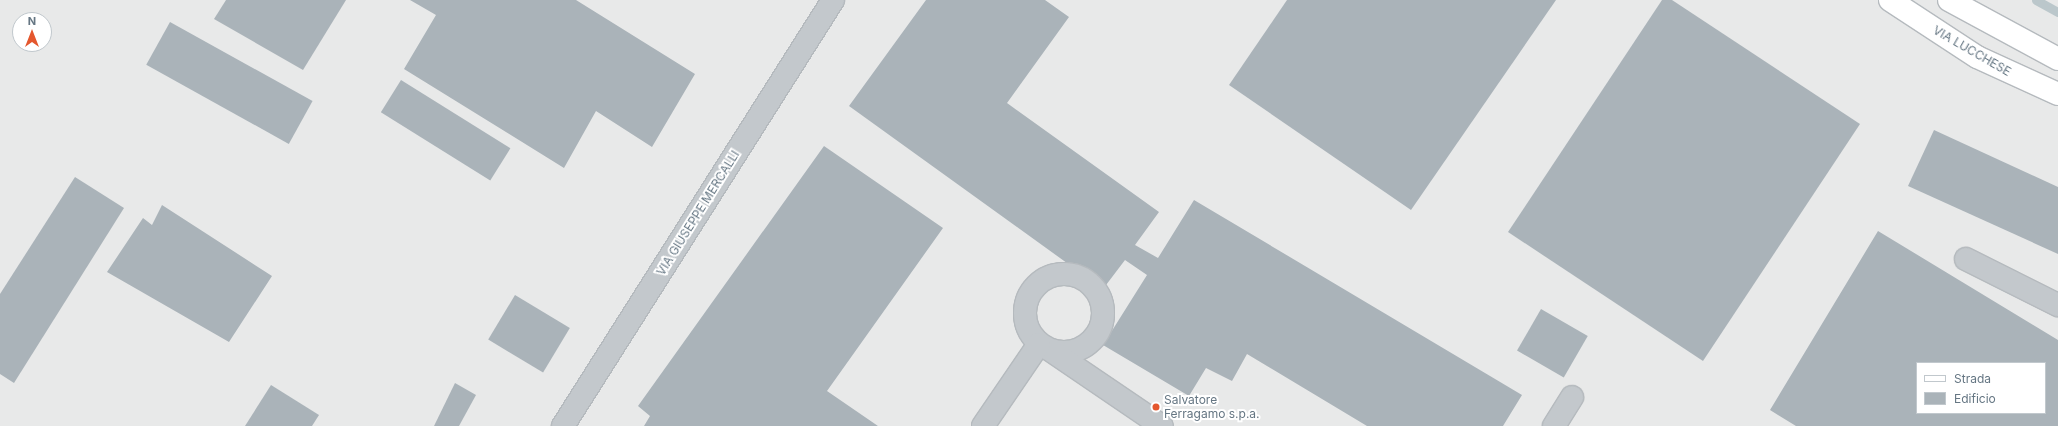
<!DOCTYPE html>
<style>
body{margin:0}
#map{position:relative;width:2058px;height:426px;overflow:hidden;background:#fafaf8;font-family:Inter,sans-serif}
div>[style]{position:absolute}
.built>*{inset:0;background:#e8e9e9}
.stream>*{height:9px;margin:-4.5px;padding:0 4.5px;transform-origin:4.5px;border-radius:4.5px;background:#bbc7cb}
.building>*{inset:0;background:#aab3b9;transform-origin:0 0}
.roads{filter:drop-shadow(1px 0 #b5babe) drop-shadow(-1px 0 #b5babe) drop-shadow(0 1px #b5babe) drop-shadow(0 -1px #b5babe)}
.minor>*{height:22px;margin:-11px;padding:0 11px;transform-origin:11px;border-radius:11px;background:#c3c8cc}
.minor>.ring{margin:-11px;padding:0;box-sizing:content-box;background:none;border:22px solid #c3c8cc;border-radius:50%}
.major>*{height:22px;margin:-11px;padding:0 11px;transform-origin:11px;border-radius:11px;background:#fff}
.dots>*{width:11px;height:11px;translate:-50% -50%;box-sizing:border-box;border:2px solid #fff;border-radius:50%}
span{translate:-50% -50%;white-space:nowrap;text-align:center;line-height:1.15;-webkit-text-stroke:4px #fff;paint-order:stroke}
.street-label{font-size:12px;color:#657683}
.poi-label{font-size:12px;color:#657683}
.left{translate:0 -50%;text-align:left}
.legend{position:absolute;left:1916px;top:362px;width:130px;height:52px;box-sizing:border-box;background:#fff;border:1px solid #c1c8cd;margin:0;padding:5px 7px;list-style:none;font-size:12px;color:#657683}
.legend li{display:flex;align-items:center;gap:8px;height:20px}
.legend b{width:20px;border:1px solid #c1c8cd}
.north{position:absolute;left:12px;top:12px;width:40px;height:40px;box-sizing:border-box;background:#fff;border:1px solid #c1c8cd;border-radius:50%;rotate:0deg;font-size:11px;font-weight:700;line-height:16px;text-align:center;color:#657683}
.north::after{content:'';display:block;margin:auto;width:14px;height:18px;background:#e4572e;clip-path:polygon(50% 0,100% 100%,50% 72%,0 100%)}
</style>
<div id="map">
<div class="built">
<i style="clip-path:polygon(evenodd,0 0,2058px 0,2058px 382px,2045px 363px,1917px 363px,1917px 413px,2036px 426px,0 426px,0 0,20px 20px,44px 20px,44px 44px,20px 44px,20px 20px)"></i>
</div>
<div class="stream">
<i style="left:2036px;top:0;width:25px;rotate:29deg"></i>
</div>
<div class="building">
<i style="clip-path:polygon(226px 0,346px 0,303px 70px,214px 19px)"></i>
<i style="clip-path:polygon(410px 0,576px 0,695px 74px,652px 147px,596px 111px,564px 168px,404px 69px,436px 15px)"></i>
<i style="clip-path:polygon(926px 0,1045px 0,1069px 17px,1007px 103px,1159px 212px,1135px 245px,1158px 258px,1194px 200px,1522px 395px,1503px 426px,1367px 426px,1247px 354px,1232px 381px,1206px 368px,1189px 396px,1103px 345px,1147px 275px,1125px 260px,1103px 289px,849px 106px)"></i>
<i style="clip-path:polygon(1287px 0,1556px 0,1411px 210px,1229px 85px)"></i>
<i style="clip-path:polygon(1662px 0,1672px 0,1860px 124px,1703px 361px,1508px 232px)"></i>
<i style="left:170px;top:22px;width:163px;height:49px;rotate:29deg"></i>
<i style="left:401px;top:80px;width:129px;height:38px;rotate:32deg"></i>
<i style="clip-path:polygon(1934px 130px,2058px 187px,2058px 254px,1908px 186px)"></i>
<i style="clip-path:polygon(824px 146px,943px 228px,827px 391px,878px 426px,644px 426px,650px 416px,638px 406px)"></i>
<i style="clip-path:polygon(75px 177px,124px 208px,14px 383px,0 374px,0 294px)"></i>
<i style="clip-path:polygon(162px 205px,272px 276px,229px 342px,107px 272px,143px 218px,152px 225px)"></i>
<i style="clip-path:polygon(evenodd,1878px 231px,2058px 340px,2058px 426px,1796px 426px,1770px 410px,1878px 231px,1917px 363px,2045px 363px,2045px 413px,1917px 413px,1917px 363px)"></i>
<i style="left:515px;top:295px;width:64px;height:52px;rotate:31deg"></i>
<i style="left:1541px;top:309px;width:54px;height:48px;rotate:30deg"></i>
<i style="clip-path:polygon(455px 383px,476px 395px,459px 426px,434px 426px)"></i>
<i style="clip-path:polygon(271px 385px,319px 415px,312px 426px,245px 426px)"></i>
</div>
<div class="roads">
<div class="minor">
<i style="left:1966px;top:259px;width:103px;rotate:26.6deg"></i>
<i class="ring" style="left:1025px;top:274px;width:56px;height:56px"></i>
<i style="left:1050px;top:350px;width:135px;rotate:34.2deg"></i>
<i style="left:563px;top:426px;width:504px;rotate:-57.63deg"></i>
<i style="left:983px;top:426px;width:99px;rotate:-55.7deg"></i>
<i style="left:1554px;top:426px;width:34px;rotate:-58deg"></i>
</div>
<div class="major">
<i style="left:1890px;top:0;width:104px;rotate:33.2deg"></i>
<i style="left:1977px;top:57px;width:89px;rotate:24.6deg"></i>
<i style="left:1949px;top:0;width:124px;rotate:28.4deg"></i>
</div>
</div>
<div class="dots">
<i style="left:1156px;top:407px;background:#e4572e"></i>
</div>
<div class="street-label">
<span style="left:1972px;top:51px;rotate:30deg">VIA LUCCHESE</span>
<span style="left:698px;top:213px;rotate:-58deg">VIA GIUSEPPE MERCALLI</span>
</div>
<div class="poi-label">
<span class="left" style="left:1164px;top:407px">Salvatore<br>Ferragamo s.p.a.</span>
</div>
<ul class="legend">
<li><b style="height:5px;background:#fff"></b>Strada</li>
<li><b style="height:11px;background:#aab3b9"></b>Edificio</li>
</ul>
<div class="north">N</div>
</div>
